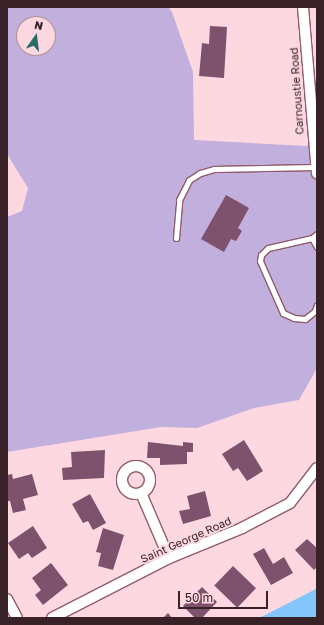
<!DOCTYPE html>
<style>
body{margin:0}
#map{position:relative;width:324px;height:625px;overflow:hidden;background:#fdd8e0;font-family:"Golos Text",sans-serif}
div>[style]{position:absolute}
.green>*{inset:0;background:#c1afdd}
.water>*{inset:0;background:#83c7fa}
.building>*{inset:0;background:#7e516d;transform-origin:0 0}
.roads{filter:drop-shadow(1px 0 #905b69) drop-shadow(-1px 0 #905b69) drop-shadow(0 1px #905b69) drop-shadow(0 -1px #905b69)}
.lane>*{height:5px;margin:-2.5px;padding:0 2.5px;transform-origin:2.5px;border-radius:2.5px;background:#fff}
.street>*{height:10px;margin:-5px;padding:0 5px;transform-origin:5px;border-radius:5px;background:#fff}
.street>.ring{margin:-5px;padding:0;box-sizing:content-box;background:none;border:10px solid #fff;border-radius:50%}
span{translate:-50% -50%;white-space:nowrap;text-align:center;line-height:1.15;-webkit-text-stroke:4px #fdd8e0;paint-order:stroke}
.street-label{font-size:11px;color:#382127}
.frame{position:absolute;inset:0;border:8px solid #382127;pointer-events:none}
.north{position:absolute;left:16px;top:16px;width:40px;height:40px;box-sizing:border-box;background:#fdd8e0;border:1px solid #ae8f96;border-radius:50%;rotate:14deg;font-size:11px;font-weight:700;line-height:16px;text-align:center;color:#382127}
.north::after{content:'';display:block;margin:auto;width:14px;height:18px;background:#266d63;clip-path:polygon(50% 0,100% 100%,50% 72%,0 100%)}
.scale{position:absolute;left:178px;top:591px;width:90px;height:18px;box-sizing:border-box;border:2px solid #382127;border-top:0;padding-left:5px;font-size:12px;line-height:14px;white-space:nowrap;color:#382127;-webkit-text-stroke:3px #fdd8e0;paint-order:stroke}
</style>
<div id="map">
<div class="green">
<i style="clip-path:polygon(evenodd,7px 7px,168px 7px,172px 12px,193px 72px,194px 140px,306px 146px,317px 143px,317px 368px,299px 400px,254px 408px,197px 428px,161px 427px,7px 452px,7px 217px,22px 211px,28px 188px,7px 154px,7px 7px,24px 24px,48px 24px,48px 48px,24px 48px,24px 24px)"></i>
</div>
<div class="water">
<i style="clip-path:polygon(317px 588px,317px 618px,259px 618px,312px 591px)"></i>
</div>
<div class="building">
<i style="clip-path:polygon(210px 26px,227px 27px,224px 78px,199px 76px,202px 43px,209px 44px)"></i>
<i style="clip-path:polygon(226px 195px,249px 208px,238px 228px,242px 231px,236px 241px,231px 239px,224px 252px,201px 239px)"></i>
<i style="clip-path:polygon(244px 440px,263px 471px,247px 481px,238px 468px,233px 471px,222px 454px)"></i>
<i style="clip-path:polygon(148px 442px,183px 446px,183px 442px,193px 443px,193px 452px,187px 452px,187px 464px,160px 465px,160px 458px,147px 458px)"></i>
<i style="clip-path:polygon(105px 450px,104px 478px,63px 480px,62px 468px,72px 467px,71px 452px)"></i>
<i style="clip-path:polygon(12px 474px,13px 479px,32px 474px,38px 495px,23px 499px,26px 510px,13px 513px,10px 501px,7px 501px,7px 475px)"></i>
<i style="clip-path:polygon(205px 491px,211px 516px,183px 524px,179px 511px,190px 509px,187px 496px)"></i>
<i style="clip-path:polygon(90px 494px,106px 523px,93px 530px,88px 521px,83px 523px,72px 504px)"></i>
<i style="clip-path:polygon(33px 526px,47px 548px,32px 558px,28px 553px,19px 559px,8px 543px)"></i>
<i style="clip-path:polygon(103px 528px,124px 535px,113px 570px,98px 566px,101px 553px,96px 552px)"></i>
<i style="clip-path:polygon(307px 539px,317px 548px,317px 567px,314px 570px,295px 550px)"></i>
<i style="clip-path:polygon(264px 548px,273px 564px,284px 557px,293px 573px,271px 585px,253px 554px)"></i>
<i style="clip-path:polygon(51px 563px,68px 585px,43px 605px,35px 595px,41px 590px,32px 578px)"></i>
<i style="left:233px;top:566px;width:32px;height:27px;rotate:44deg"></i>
<i style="clip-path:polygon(202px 587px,217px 602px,202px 618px,195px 618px,183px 606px)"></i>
<i style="clip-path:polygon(168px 613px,172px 618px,163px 618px)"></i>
</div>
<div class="roads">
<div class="lane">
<i style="left:317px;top:234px;width:6px;rotate:141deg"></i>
<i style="left:312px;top:238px;width:45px;rotate:167.2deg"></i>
<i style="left:268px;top:248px;width:10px;rotate:135deg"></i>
<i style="left:261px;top:255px;width:6px;rotate:99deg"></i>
<i style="left:260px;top:261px;width:57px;rotate:66.1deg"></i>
<i style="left:283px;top:313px;width:12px;rotate:24deg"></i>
<i style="left:294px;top:318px;width:11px;rotate:5deg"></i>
<i style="left:305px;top:319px;width:13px;rotate:-39deg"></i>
<i style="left:315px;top:311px;width:6px;rotate:-72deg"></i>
<i style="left:176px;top:238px;width:38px;rotate:-85deg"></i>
<i style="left:179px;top:200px;width:22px;rotate:-63deg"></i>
<i style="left:189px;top:180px;width:13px;rotate:-32deg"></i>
<i style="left:200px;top:173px;width:15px;rotate:-16deg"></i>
<i style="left:214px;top:169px;width:101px;rotate:-1.1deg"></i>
<i style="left:312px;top:238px;width:10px;rotate:61deg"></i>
</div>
<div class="street">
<i style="left:303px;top:7px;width:167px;rotate:85.2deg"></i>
<i class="ring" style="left:122px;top:466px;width:18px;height:18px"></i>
<i style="left:141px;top:493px;width:71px;rotate:66.7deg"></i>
<i style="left:7px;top:599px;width:21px;rotate:62deg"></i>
<i style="left:52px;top:618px;width:131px;rotate:-27.1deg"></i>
<i style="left:169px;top:558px;width:79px;rotate:-22.3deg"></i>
<i style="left:242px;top:528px;width:54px;rotate:-27.5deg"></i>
<i style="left:290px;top:503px;width:44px;rotate:-52.4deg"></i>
</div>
</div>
<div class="street-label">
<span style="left:297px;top:91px;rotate:-94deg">Carnoustie Road</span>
<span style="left:186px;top:540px;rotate:-24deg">Saint George Road</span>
</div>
<div class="frame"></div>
<div class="north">N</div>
<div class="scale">50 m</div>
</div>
